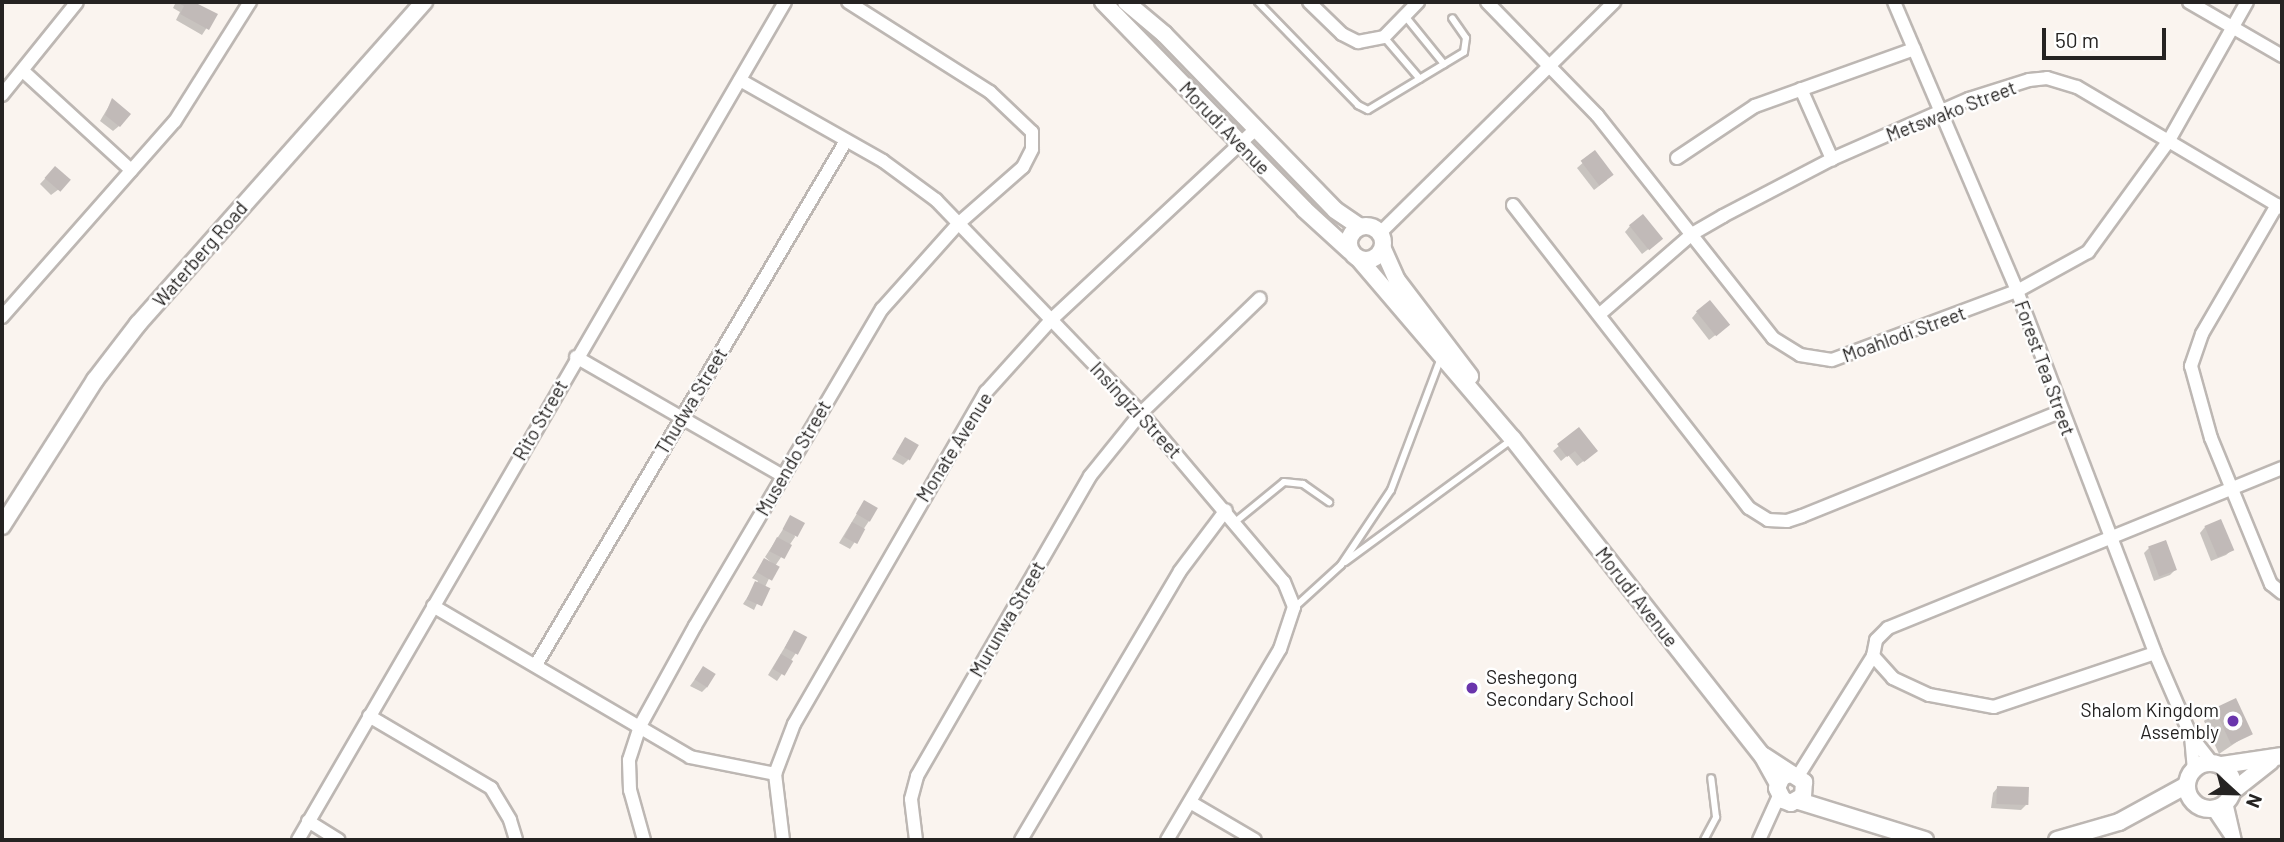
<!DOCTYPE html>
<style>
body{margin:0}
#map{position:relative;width:2284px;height:842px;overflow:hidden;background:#faf4ef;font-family:Barlow,sans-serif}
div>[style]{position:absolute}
.shadow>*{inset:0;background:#0003}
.building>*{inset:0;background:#c1bab8;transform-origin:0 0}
.roads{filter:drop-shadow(2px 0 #bdb7b3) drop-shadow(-2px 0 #bdb7b3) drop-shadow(0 2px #bdb7b3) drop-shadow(0 -2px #bdb7b3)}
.service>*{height:6px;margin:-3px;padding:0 3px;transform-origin:3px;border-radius:3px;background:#fff}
.minor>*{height:12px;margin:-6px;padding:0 6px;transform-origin:6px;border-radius:6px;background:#fff}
.tertiary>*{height:16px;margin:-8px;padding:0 8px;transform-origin:8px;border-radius:8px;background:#fff}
.tertiary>.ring{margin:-8px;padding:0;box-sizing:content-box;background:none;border:16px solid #fff;border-radius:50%}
.dots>*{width:19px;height:19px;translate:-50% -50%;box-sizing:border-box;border:4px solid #fff;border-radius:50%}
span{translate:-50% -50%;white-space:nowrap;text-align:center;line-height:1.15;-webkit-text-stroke:5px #fff;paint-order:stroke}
.street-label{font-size:19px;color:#252322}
.poi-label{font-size:19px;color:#252322}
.left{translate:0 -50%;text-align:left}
.right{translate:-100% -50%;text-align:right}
.frame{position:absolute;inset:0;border:4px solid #252322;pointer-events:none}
.north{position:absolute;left:2200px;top:758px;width:70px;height:70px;-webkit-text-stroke:5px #fff;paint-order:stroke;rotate:112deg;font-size:19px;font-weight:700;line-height:28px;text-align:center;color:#252322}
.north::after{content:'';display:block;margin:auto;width:24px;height:32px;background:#252322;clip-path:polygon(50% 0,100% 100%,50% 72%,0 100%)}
.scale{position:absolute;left:2042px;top:28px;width:124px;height:32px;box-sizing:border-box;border:4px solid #252322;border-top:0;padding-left:9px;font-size:21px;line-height:24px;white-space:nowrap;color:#252322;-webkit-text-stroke:5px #fff;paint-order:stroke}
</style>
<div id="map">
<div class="shadow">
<i style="clip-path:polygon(176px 2px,191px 2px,215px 15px,202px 35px,176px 20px,180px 12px,173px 8px)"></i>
<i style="clip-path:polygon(112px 101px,119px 126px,113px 131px,100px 121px)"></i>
<i style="clip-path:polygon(1595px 152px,1607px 180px,1594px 190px,1577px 168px)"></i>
<i style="clip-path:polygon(55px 168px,63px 186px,51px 195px,40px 184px)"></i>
<i style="clip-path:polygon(1630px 226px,1655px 244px,1642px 254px,1625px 232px)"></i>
<i style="clip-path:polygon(1697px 312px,1722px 330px,1709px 340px,1692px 318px)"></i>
<i style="clip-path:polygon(1579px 429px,1590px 456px,1577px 466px,1568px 455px,1561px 461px,1553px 451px)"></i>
<i style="clip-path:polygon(905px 439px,908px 460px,903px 465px,892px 459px)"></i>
<i style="clip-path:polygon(864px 502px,869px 521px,850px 549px,839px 543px)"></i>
<i style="clip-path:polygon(791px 517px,795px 537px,775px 566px,754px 610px,743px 604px,758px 581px,752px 578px,765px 560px,774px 565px,765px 557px)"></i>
<i style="clip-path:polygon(2205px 527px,2232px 550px,2226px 555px,2211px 561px,2200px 533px)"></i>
<i style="clip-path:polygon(2149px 548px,2175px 570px,2170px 575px,2154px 581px,2144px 553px)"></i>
<i style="clip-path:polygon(794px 632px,796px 653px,777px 681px,768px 675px)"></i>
<i style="clip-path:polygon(703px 668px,707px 687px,702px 692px,690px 686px)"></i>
<i style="clip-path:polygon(2215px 710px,2250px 733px,2219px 754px,2204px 721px)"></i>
<i style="clip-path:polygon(1998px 787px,2026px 805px,2021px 810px,1991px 808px,1993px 793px)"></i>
</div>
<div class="building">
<i style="clip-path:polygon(176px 2px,194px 2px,218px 14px,209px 30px,180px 14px,184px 6px)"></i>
<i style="clip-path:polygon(112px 98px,131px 114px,120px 127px,105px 115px)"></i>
<i style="left:1595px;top:150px;width:31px;height:18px;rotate:53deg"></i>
<i style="left:55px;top:166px;width:21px;height:16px;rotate:41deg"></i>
<i style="left:1643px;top:214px;width:32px;height:18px;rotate:51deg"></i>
<i style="left:1710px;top:300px;width:32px;height:18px;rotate:51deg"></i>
<i style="clip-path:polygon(1579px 427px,1598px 451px,1584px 462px,1575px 451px,1567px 457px,1557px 444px)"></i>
<i style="left:905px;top:437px;width:16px;height:18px;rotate:30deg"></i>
<i style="left:864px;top:500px;width:16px;height:16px;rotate:30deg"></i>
<i style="left:790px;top:515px;width:17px;height:16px;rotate:28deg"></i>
<i style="left:2221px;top:519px;width:34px;height:18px;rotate:67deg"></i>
<i style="left:852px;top:522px;width:15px;height:17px;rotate:28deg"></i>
<i style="left:777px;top:537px;width:17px;height:16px;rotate:28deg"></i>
<i style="left:2166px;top:540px;width:32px;height:19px;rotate:70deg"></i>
<i style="left:764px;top:558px;width:18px;height:16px;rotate:29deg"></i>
<i style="left:755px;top:581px;width:17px;height:20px;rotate:25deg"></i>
<i style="left:794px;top:630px;width:15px;height:20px;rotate:28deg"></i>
<i style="left:781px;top:654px;width:14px;height:17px;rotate:30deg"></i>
<i style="left:703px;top:666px;width:15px;height:16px;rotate:32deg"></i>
<i style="left:2236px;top:698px;width:40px;height:24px;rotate:65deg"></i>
<i style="left:1997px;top:786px;width:32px;height:18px;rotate:2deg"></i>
</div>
<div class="roads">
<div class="service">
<i style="left:1258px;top:2px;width:144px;rotate:45.8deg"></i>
<i style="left:1358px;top:105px;width:11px;rotate:27deg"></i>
<i style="left:1368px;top:110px;width:112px;rotate:-31.1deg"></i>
<i style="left:1464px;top:52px;width:14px;rotate:-82deg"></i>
<i style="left:1466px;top:38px;width:24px;rotate:-125deg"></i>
<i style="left:1405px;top:16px;width:62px;rotate:50.9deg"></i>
<i style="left:1384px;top:37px;width:55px;rotate:49.4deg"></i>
<i style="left:1235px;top:522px;width:63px;rotate:-39.2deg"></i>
<i style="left:1284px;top:482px;width:19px;rotate:6deg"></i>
<i style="left:1303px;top:484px;width:32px;rotate:35deg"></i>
<i style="left:1345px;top:562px;width:206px;rotate:-36.3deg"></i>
<i style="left:1295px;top:607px;width:62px;rotate:-42.4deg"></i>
<i style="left:1341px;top:565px;width:90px;rotate:-56.3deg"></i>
<i style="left:1391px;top:490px;width:141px;rotate:-69.3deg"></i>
<i style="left:1704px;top:840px;width:26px;rotate:-62deg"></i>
<i style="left:1716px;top:817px;width:39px;rotate:-97deg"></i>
</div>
<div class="minor">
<i style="left:1309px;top:2px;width:46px;rotate:44.1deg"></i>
<i style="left:1342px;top:34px;width:18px;rotate:27deg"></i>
<i style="left:1358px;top:42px;width:26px;rotate:-11deg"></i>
<i style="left:1384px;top:37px;width:49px;rotate:-45.8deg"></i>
<i style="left:1487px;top:2px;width:158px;rotate:45.8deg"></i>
<i style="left:1597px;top:115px;width:284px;rotate:51.7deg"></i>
<i style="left:1773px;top:338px;width:32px;rotate:32deg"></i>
<i style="left:1800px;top:355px;width:32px;rotate:9deg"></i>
<i style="left:1832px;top:360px;width:197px;rotate:-20.5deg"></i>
<i style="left:2017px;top:291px;width:81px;rotate:-28.8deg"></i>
<i style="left:2088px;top:252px;width:136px;rotate:-54deg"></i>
<i style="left:2168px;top:142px;width:161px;rotate:-60.6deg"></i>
<i style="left:1894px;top:2px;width:314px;rotate:66.9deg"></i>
<i style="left:2017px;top:291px;width:387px;rotate:69.1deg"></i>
<i style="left:2155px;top:653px;width:90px;rotate:66.6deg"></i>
<i style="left:2191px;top:736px;width:33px;rotate:52deg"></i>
<i style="left:2189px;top:2px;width:108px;rotate:30.1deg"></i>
<i style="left:23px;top:71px;width:147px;rotate:42.5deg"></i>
<i style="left:740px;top:80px;width:164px;rotate:29.5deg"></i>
<i style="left:883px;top:161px;width:66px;rotate:36.3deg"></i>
<i style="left:936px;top:200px;width:296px;rotate:46.1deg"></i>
<i style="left:1141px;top:413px;width:221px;rotate:49.8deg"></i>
<i style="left:1284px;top:582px;width:27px;rotate:68deg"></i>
<i style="left:1294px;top:607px;width:44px;rotate:108.4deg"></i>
<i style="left:1280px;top:649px;width:222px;rotate:120.6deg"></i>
<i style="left:1801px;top:89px;width:77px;rotate:66.1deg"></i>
<i style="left:2px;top:95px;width:119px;rotate:-51.1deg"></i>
<i style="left:1677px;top:158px;width:94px;rotate:-33.7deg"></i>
<i style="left:1755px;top:106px;width:169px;rotate:-19.7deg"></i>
<i style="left:1513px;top:205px;width:384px;rotate:52.1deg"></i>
<i style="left:1749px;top:508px;width:22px;rotate:32deg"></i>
<i style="left:1768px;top:520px;width:19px;rotate:3deg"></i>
<i style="left:1787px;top:521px;width:16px;rotate:-18deg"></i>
<i style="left:1802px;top:516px;width:278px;rotate:-22deg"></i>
<i style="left:2277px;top:205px;width:149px;rotate:120.2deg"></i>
<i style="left:2202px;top:334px;width:34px;rotate:109deg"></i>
<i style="left:2191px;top:366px;width:75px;rotate:74.5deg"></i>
<i style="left:2211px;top:438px;width:158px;rotate:67.7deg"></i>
<i style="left:2271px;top:584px;width:14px;rotate:39deg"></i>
<i style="left:1380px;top:233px;width:329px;rotate:-44.6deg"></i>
<i style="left:1600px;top:314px;width:122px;rotate:-41deg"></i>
<i style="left:1692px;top:234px;width:36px;rotate:-30deg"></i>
<i style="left:1723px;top:216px;width:123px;rotate:-27.6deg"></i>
<i style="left:1832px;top:159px;width:150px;rotate:-23.7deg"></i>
<i style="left:1969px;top:99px;width:63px;rotate:-17.6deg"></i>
<i style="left:2029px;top:80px;width:18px;rotate:-6deg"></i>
<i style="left:2047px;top:78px;width:31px;rotate:17deg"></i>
<i style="left:2077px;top:87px;width:238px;rotate:30.6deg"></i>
<i style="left:2px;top:317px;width:261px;rotate:-48.6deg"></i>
<i style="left:175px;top:121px;width:141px;rotate:-57.8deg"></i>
<i style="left:576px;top:357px;width:239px;rotate:29.9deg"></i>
<i style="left:433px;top:606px;width:298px;rotate:30.4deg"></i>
<i style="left:690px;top:757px;width:87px;rotate:11.3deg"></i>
<i style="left:2155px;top:653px;width:170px;rotate:161.5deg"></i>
<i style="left:1994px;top:707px;width:66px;rotate:-169.5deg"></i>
<i style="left:1929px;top:695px;width:40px;rotate:-155deg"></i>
<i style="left:1893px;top:678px;width:30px;rotate:-132deg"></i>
<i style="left:1873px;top:656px;width:16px;rotate:-79deg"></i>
<i style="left:1876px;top:640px;width:17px;rotate:-45deg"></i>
<i style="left:1888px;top:628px;width:425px;rotate:-22.1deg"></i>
<i style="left:537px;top:663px;width:607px;rotate:-59.38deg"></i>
<i style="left:369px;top:716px;width:142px;rotate:30.5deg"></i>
<i style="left:491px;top:788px;width:37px;rotate:59deg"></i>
<i style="left:510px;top:820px;width:21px;rotate:73deg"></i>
<i style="left:2191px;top:736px;width:33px;rotate:85deg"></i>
<i style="left:1798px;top:776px;width:142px;rotate:-58deg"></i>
<i style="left:1190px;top:802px;width:75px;rotate:30.3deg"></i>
<i style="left:2226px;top:802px;width:39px;rotate:77deg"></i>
<i style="left:2213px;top:809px;width:37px;rotate:56deg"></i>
<i style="left:308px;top:821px;width:36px;rotate:32deg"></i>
<i style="left:298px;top:840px;width:969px;rotate:-59.84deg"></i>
<i style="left:644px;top:840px;width:52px;rotate:-105.6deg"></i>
<i style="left:630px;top:790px;width:30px;rotate:-92deg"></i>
<i style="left:629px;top:760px;width:36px;rotate:-72deg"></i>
<i style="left:640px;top:726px;width:114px;rotate:-61.2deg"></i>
<i style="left:695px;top:626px;width:368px;rotate:-59.5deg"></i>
<i style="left:882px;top:309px;width:114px;rotate:-48.2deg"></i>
<i style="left:958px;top:224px;width:86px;rotate:-41.2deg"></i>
<i style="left:1023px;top:167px;width:20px;rotate:-63deg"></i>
<i style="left:1032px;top:149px;width:17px;rotate:-90deg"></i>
<i style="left:1032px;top:132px;width:58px;rotate:-136.4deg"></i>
<i style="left:990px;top:92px;width:168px;rotate:-147.6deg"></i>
<i style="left:783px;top:840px;width:66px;rotate:-96.9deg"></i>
<i style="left:775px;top:774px;width:53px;rotate:-69.2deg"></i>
<i style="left:794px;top:724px;width:384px;rotate:-60deg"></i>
<i style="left:986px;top:392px;width:98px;rotate:-47.9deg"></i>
<i style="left:1052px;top:319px;width:277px;rotate:-43deg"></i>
<i style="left:916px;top:840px;width:41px;rotate:-97deg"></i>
<i style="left:911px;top:799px;width:24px;rotate:-75deg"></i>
<i style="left:917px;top:776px;width:346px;rotate:-60deg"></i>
<i style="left:1090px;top:476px;width:81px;rotate:-51deg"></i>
<i style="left:1141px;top:413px;width:165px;rotate:-44deg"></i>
<i style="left:1021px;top:840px;width:312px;rotate:-59.4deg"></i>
<i style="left:1180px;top:571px;width:76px;rotate:-53deg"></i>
<i style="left:1759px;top:840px;width:48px;rotate:-65.6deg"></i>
</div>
<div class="tertiary">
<i style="left:1103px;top:2px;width:289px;rotate:45.8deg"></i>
<i style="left:1304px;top:209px;width:62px;rotate:42.4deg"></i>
<i style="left:1126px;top:2px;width:50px;rotate:40.1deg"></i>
<i style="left:1164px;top:34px;width:245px;rotate:45.8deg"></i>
<i style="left:1335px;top:210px;width:30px;rotate:34deg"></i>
<i class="ring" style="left:1349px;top:226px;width:18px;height:18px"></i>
<i style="left:1383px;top:249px;width:34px;rotate:66deg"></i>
<i style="left:1397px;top:280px;width:121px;rotate:52.8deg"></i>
<i style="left:1359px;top:259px;width:237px;rotate:49.5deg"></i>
<i style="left:1513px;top:439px;width:402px;rotate:51.8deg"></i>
<i style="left:1762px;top:755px;width:33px;rotate:61deg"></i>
<i style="left:2px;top:526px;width:173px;rotate:-57.5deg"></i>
<i style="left:95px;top:380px;width:71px;rotate:-52.5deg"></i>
<i style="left:138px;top:324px;width:431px;rotate:-48.4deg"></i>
<i style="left:1764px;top:756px;width:48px;rotate:33deg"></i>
<i style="left:1804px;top:782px;width:14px;rotate:94deg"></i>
<i style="left:1803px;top:796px;width:14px;rotate:150deg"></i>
<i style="left:1791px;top:803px;width:9px;rotate:-159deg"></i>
<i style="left:1783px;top:800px;width:13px;rotate:-117deg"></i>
<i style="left:1777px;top:788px;width:12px;rotate:-66deg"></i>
<i style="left:1782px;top:777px;width:9px;rotate:-21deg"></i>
<i class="ring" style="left:2187px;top:763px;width:30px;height:30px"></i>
<i style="left:2222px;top:765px;width:61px;rotate:-8.5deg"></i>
<i style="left:2233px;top:791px;width:48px;rotate:-38.3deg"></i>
<i style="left:1799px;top:801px;width:132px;rotate:17.2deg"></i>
<i style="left:2057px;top:840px;width:65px;rotate:-16.2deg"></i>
<i style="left:2119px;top:822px;width:77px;rotate:-28.6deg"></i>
</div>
</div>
<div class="dots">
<i style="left:1472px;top:688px;background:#6a35ac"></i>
<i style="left:2233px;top:721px;background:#6a35ac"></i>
</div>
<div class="street-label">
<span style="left:1951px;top:111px;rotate:-21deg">Metswako Street</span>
<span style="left:1225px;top:128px;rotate:46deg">Morudi Avenue</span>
<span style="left:200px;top:254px;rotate:-49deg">Waterberg Road</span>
<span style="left:1904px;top:334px;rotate:-20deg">Moahlodi Street</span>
<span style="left:2045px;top:368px;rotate:70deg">Forest Tea Street</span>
<span style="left:691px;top:401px;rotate:-59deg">Thudwa Street</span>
<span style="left:1136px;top:410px;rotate:47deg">Insingizi Street</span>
<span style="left:540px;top:420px;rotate:-60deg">Rito Street</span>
<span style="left:954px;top:447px;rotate:-58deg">Monate Avenue</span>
<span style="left:793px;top:458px;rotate:-60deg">Musendo Street</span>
<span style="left:1637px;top:597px;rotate:52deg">Morudi Avenue</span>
<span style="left:1007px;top:619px;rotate:-60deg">Murunwa Street</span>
</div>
<div class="poi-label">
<span class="left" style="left:1486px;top:688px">Seshegong<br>Secondary School</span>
<span class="right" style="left:2219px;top:721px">Shalom Kingdom<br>Assembly</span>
</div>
<div class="frame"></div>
<div class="north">N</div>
<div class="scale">50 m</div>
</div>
